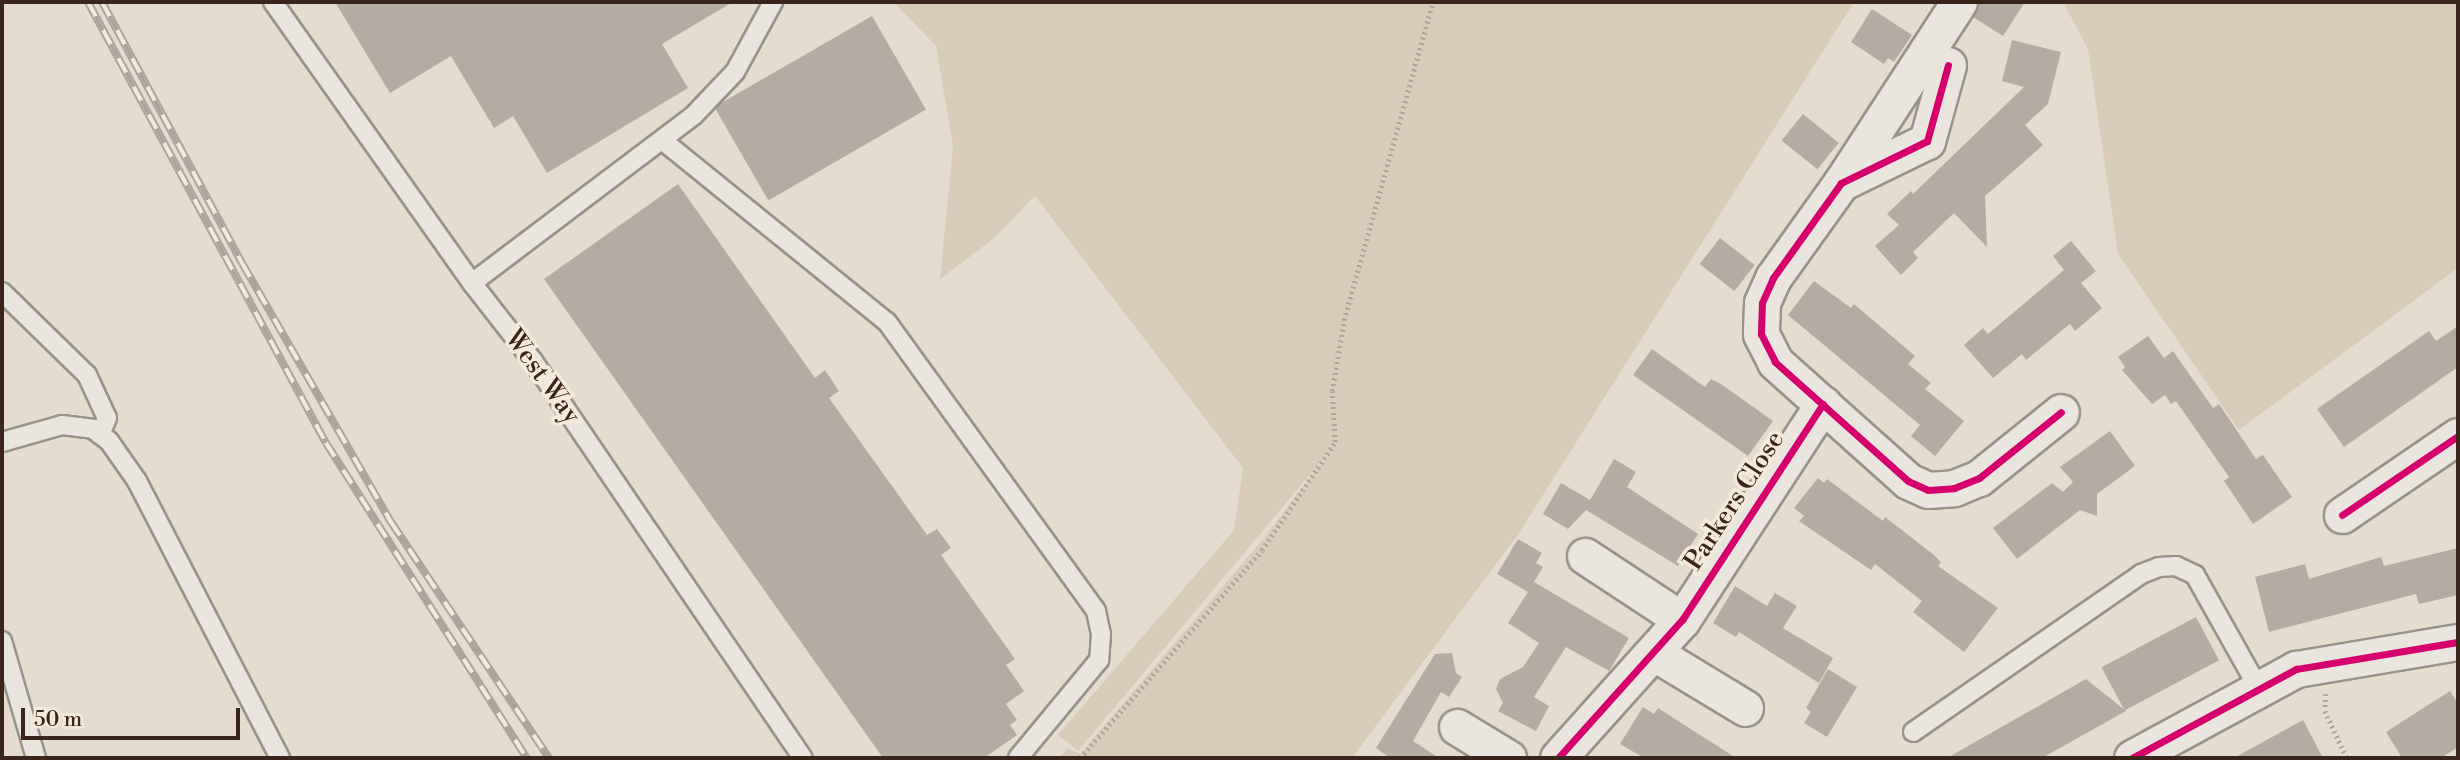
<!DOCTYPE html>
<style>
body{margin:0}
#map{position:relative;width:2460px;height:760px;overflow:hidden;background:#e4dcce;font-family:"Libre Bodoni",serif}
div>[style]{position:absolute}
.green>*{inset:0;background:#d8ccb9}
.building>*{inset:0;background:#b4aca3;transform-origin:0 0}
.path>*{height:4.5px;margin-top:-2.25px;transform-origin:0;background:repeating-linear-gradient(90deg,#aba59e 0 2px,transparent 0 5.5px)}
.roads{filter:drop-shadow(2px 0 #999289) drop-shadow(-2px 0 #999289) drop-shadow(0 2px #999289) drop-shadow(0 -2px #999289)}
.service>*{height:18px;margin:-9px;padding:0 9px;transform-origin:9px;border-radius:9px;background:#eae6df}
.minor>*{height:35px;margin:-17.5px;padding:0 17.5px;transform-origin:17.5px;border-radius:17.5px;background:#eae6df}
.rail>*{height:8px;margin-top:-4px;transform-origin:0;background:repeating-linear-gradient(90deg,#f4ead9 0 16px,#aba59e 0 32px);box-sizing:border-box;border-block:2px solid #aba59e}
.cycleway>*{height:7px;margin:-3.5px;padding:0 3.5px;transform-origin:3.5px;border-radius:3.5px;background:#d6006c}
span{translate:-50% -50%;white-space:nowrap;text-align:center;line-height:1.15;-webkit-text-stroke:7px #f4ead9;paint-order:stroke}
.street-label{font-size:26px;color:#3a241b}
.frame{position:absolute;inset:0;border:4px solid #3a241b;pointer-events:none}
.scale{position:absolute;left:21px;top:708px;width:219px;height:32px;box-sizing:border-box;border:4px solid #3a241b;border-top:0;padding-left:9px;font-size:21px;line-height:24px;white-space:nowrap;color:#3a241b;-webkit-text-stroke:5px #f4ead9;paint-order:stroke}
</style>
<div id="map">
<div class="green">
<i style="clip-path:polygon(894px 2px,1854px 2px,1519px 533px,1352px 758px,1058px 758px,1068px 748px,1080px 754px,1265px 537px,1328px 453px,1078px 751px,1058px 735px,1234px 530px,1243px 468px,1035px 196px,992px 240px,940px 279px,953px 147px,936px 46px)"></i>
<i style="clip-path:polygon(2063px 2px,2458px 2px,2458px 268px,2239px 430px,2118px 254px,2088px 49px)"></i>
</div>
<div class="building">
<i style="clip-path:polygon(335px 2px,733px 2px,662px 44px,688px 88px,547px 173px,513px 116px,494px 128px,451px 56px,390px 93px)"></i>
<i style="clip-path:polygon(1979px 2px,2025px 2px,2003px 36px,1973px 17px)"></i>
<i style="clip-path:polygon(1872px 9px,1912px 35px,1894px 62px,1888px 58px,1884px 64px,1851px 42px)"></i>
<i style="left:872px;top:16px;width:108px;height:182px;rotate:60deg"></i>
<i style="clip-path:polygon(2012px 40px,2061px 52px,2048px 104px,2025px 125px,2043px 145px,1985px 196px,1987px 247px,1954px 213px,1913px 252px,1918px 258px,1901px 275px,1875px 246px,1899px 225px,1887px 214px,1911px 191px,1913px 194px,2024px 87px,2002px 81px)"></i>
<i style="left:1803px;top:114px;width:46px;height:34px;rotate:39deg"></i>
<i style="clip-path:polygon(678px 184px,815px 378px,825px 370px,839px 391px,829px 398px,927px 535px,937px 529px,951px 548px,941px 555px,1015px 659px,1006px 665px,1024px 691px,1006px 704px,1017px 720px,1010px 725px,1017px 735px,984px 758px,883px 758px,544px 279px)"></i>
<i style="left:1720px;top:238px;width:44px;height:33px;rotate:38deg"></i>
<i style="clip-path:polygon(2071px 241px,2096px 271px,2081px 283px,2102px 308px,2075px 331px,2070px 324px,2026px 360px,2022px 354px,1993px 378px,1964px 345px,1983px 328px,1988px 334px,2064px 270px,2053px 256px)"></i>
<i style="clip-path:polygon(1814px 281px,1851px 308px,1854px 304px,1915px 356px,1908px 364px,1931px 383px,1925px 389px,1964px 421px,1935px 456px,1911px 436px,1920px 425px,1788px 315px)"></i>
<i style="clip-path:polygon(2458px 326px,2458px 367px,2344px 447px,2317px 409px,2429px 331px,2436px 341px)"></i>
<i style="clip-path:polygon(2148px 336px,2164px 358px,2173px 351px,2213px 408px,2219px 404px,2256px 459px,2263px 455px,2292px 497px,2253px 524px,2224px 481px,2229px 477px,2176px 401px,2171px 404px,2165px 395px,2152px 404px,2122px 370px,2125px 367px,2118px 357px)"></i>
<i style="clip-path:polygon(1652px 349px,1705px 387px,1711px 379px,1721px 384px,1773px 421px,1748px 456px,1633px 375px)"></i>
<i style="clip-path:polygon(2110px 431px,2135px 466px,2097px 494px,2097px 516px,2080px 510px,2017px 559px,1993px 528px,2052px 483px,2063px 492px,2073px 482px,2060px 467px)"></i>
<i style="clip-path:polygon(1614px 459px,1636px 472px,1627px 487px,1698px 534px,1678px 566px,1586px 510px,1568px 529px,1543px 514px,1561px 483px,1590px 500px)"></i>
<i style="clip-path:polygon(1818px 478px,1824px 483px,1827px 479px,1883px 521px,1885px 517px,1934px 555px,1941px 562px,1938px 566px,1998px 608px,1964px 652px,1913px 612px,1922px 601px,1875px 564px,1871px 570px,1799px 521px,1804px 516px,1794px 508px)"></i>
<i style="clip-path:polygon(1518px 539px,1542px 553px,1536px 563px,1543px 567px,1529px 590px,1534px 582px,1629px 638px,1609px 671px,1566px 647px,1534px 697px,1549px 706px,1536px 731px,1498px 711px,1503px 703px,1496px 689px,1500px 679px,1523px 667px,1539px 643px,1508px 623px,1528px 592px,1497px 574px)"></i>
<i style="clip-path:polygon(2458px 548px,2458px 595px,2419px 604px,2416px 594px,2269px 632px,2255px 577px,2305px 564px,2309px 579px,2381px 557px,2384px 566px)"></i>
<i style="clip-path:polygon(1735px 586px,1767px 606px,1775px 593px,1797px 606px,1783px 628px,1833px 658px,1819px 683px,1739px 632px,1736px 637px,1713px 623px)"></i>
<i style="left:2196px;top:617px;width:49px;height:107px;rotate:62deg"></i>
<i style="clip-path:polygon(1452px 653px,1456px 673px,1462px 677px,1449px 697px,1441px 692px,1413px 741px,1439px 758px,1390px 758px,1376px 748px,1435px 654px)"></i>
<i style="clip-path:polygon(1828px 669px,1857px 687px,1827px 737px,1804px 723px,1811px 712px,1806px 708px)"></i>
<i style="clip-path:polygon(2086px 679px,2126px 711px,2042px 758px,1947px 758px)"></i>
<i style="clip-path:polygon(2450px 691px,2458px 704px,2458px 747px,2441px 758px,2402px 758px,2386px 732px)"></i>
<i style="clip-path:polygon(1643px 707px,1654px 714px,1658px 708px,1736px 758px,1644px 758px,1620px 744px)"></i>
<i style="clip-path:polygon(2303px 720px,2323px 758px,2234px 758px)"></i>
</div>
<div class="path">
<i style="left:2326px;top:694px;width:17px;rotate:93deg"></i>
<i style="left:2325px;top:711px;width:52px;rotate:64.9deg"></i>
<i style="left:1080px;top:758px;width:276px;rotate:-48.8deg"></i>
<i style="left:1262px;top:550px;width:130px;rotate:-55.9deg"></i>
<i style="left:1335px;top:442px;width:51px;rotate:-93.4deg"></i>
<i style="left:1332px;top:391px;width:72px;rotate:-80.4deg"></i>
<i style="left:1344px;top:320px;width:330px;rotate:-74.4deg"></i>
</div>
<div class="roads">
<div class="service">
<i style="left:273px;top:2px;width:344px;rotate:54.7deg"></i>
<i style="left:472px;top:283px;width:99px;rotate:52deg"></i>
<i style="left:533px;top:361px;width:480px;rotate:55.8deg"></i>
<i style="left:662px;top:140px;width:289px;rotate:39deg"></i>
<i style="left:887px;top:322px;width:357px;rotate:54.1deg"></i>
<i style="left:1096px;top:611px;width:24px;rotate:78deg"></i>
<i style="left:1101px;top:634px;width:26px;rotate:94deg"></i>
<i style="left:1099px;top:660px;width:127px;rotate:129.6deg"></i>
<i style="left:472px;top:283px;width:278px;rotate:-37.1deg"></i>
<i style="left:694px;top:115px;width:59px;rotate:-46.4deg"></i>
<i style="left:735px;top:72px;width:80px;rotate:-61.5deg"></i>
<i style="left:2px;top:292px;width:119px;rotate:44.3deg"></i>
<i style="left:87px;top:375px;width:47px;rotate:65.1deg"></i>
<i style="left:107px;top:418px;width:18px;rotate:112deg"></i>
<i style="left:2px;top:442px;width:62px;rotate:-15.8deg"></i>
<i style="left:62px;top:425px;width:31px;rotate:7deg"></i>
<i style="left:93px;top:429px;width:20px;rotate:37deg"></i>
<i style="left:109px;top:441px;width:49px;rotate:55deg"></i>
<i style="left:137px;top:481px;width:312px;rotate:62.7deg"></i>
<i style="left:2px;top:641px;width:122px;rotate:73.8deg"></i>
<i style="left:1913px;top:732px;width:277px;rotate:-34.7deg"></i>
<i style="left:2141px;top:574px;width:19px;rotate:-21deg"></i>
<i style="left:2159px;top:567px;width:17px;rotate:-3deg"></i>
<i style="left:2176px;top:566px;width:21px;rotate:25deg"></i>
<i style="left:2195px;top:575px;width:131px;rotate:60.7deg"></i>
</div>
<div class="minor">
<i style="left:1948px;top:65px;width:79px;rotate:105.4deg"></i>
<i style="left:1927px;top:141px;width:96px;rotate:154deg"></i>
<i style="left:1841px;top:183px;width:117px;rotate:125.6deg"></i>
<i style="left:1773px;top:278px;width:27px;rotate:114deg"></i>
<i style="left:1762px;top:303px;width:31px;rotate:92deg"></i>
<i style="left:1761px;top:334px;width:31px;rotate:63deg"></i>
<i style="left:1775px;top:362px;width:178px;rotate:41.8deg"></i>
<i style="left:1908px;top:481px;width:22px;rotate:24deg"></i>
<i style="left:1928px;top:490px;width:26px;rotate:-4deg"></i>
<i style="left:1954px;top:488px;width:27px;rotate:-22deg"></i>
<i style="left:1979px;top:478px;width:105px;rotate:-38.8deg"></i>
<i style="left:1841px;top:183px;width:216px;rotate:-56.9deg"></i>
<i style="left:2342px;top:515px;width:140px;rotate:-34.3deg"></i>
<i style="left:1585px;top:556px;width:116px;rotate:33.4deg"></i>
<i style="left:1656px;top:654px;width:104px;rotate:31.2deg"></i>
<i style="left:1457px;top:727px;width:60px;rotate:31.3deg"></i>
<i style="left:1558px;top:758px;width:186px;rotate:-48.1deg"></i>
<i style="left:1682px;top:620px;width:258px;rotate:-56.9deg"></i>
<i style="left:2132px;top:758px;width:187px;rotate:-28.5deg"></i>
<i style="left:2296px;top:669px;width:164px;rotate:-9.5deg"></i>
</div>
</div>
<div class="rail">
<i style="left:88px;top:2px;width:501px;rotate:61.65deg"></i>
<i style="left:326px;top:443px;width:374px;rotate:57.5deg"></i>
<i style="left:102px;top:2px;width:296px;rotate:61.8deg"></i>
<i style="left:242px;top:263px;width:299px;rotate:60.1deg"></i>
<i style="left:391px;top:522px;width:284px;rotate:56.2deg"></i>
</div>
<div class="cycleway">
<i style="left:1948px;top:65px;width:79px;rotate:105.4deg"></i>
<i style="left:1927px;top:141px;width:96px;rotate:154deg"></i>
<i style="left:1841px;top:183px;width:117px;rotate:125.6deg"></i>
<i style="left:1773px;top:278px;width:27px;rotate:114deg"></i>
<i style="left:1762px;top:303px;width:31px;rotate:92deg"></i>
<i style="left:1761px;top:334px;width:31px;rotate:63deg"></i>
<i style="left:1775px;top:362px;width:178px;rotate:41.8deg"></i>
<i style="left:1908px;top:481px;width:22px;rotate:24deg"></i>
<i style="left:1928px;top:490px;width:26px;rotate:-4deg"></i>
<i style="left:1954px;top:488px;width:27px;rotate:-22deg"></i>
<i style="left:1979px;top:478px;width:105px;rotate:-38.8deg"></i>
<i style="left:2342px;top:515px;width:140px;rotate:-34.3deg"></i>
<i style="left:1558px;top:758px;width:186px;rotate:-48.1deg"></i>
<i style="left:1682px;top:620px;width:258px;rotate:-56.9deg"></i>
<i style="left:2132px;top:758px;width:187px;rotate:-28.5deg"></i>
<i style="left:2296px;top:669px;width:164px;rotate:-9.5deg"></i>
</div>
<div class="street-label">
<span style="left:542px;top:377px;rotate:54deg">West Way</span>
<span style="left:1735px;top:501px;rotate:-57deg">Parkers Close</span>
</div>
<div class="frame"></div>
<div class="scale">50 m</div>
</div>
